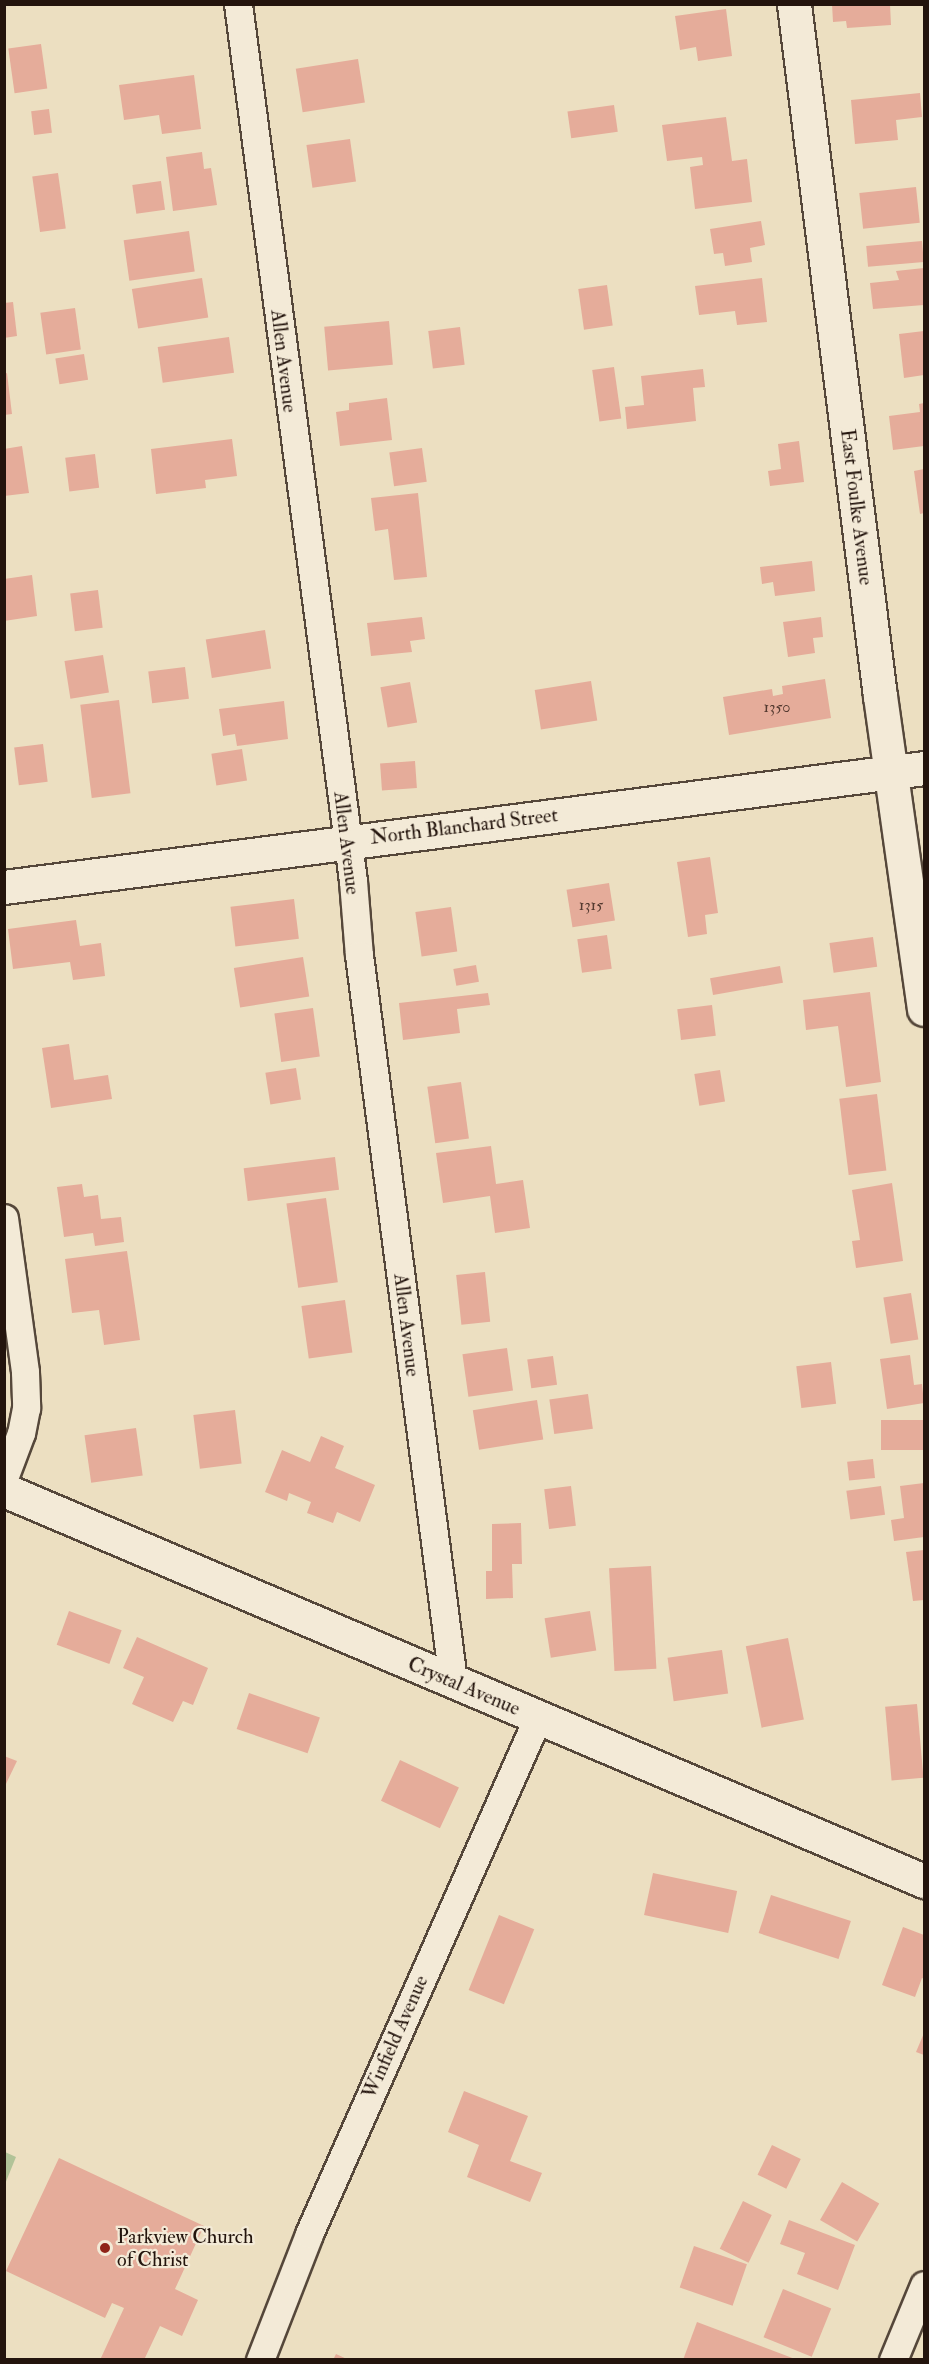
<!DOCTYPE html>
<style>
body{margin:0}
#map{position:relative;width:929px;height:2364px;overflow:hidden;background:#ecdfc1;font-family:"IM FELL Double Pica",serif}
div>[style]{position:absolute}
.green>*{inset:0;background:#b1c398}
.building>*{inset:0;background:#e5ac9a;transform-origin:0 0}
.roads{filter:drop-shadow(2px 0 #55473a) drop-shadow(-2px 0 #55473a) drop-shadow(0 2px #55473a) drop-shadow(0 -2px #55473a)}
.street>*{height:27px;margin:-13.5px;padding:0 13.5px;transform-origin:13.5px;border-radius:13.5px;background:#f3ead7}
.secondary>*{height:33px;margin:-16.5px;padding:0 16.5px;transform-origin:16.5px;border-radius:16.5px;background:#f3ead7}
.dots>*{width:16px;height:16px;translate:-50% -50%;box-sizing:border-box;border:3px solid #f3ead7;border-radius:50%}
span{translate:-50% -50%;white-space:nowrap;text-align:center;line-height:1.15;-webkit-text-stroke:4.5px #f3ead7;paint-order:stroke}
.number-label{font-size:16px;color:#543a30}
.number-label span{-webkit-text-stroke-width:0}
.street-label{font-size:20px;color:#23140d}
.poi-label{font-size:20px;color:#23140d}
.left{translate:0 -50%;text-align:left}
.frame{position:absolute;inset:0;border:6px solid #23140d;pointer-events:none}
</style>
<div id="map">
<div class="green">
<i style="clip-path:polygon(5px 2152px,16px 2157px,5px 2184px)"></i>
</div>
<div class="building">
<i style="clip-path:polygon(832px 4px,890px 4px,891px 25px,847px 28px,846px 21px,833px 22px)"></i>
<i style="clip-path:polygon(726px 9px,732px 56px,698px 61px,696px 47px,680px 50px,675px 16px)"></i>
<i style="left:41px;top:44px;width:45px;height:33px;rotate:82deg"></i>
<i style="left:358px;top:59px;width:44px;height:63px;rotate:81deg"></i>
<i style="clip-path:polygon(194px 75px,201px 129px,162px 134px,159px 115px,124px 120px,119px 85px)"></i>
<i style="clip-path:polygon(920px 93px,922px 117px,896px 120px,898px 140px,855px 144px,851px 100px)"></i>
<i style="left:614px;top:105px;width:27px;height:47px;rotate:82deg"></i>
<i style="left:49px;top:109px;width:24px;height:18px;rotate:83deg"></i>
<i style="clip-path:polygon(726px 117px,732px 161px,747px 159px,752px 202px,695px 209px,690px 167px,703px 165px,702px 157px,667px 161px,662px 125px)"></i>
<i style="left:350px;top:139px;width:43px;height:44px;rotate:82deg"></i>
<i style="clip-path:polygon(202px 152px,204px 169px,211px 168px,217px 205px,173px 211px,166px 157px)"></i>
<i style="left:58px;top:173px;width:56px;height:26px;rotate:82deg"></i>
<i style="left:161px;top:181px;width:29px;height:29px;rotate:82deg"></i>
<i style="left:916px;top:187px;width:36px;height:57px;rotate:84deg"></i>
<i style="clip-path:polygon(761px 221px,765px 245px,750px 248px,752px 262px,725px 266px,723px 253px,714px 254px,710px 229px)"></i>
<i style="left:189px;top:231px;width:41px;height:66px;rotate:82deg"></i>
<i style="left:922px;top:241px;width:21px;height:56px;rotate:85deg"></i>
<i style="clip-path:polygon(924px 268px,924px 305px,873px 309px,870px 283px,899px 280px,896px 271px)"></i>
<i style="left:202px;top:278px;width:40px;height:71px;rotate:81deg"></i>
<i style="clip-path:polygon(762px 278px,767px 322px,737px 325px,735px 311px,699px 315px,695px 286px)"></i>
<i style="left:607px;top:285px;width:41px;height:29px;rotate:82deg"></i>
<i style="clip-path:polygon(13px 302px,17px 336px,4px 338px,4px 303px)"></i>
<i style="left:75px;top:308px;width:42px;height:35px;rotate:82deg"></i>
<i style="left:389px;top:321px;width:44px;height:65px;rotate:85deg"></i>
<i style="left:460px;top:327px;width:38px;height:32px;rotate:83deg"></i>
<i style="clip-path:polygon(924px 331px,924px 375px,904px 378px,899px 334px)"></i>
<i style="left:229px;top:337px;width:36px;height:72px;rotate:82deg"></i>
<i style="left:84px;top:354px;width:26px;height:29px;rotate:81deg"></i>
<i style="left:614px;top:367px;width:52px;height:22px;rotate:82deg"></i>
<i style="clip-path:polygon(703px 369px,705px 387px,693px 388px,696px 421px,627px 429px,625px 407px,644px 405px,641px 376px)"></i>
<i style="clip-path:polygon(7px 373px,12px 414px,4px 415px,4px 374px)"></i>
<i style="clip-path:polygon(387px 398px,392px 440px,340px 446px,336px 412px,349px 410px,349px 403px)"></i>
<i style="clip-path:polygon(924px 403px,924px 446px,893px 450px,889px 416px,920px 412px,919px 404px)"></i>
<i style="clip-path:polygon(232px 439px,237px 476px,205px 480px,206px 488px,156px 494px,151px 449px)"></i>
<i style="clip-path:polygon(799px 441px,804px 482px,770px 486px,768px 471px,781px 469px,778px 444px)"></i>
<i style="clip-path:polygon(22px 446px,29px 493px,4px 496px,4px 449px)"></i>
<i style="left:422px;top:448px;width:34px;height:33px;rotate:82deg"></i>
<i style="left:95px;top:454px;width:34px;height:30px;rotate:83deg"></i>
<i style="clip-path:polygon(924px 469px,924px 513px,920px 514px,914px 471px)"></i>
<i style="clip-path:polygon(418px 493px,427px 577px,394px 580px,388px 529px,375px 531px,371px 498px)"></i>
<i style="clip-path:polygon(812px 561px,815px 591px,775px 596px,773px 582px,762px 584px,760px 567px)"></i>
<i style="clip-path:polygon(32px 575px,37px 616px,4px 621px,4px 579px)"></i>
<i style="left:98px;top:590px;width:38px;height:28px;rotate:83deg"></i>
<i style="clip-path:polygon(422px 617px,425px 639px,410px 641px,412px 652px,371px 656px,367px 623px)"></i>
<i style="clip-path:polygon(821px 617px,823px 637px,813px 638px,815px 653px,788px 657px,783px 622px)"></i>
<i style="left:265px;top:630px;width:39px;height:60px;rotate:81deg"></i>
<i style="left:103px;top:655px;width:38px;height:39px;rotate:81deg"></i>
<i style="left:185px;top:667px;width:32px;height:37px;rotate:83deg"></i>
<i style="clip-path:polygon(825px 679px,831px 718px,729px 735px,723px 697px,772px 689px,773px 696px,783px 694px,782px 686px)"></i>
<i style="left:591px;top:681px;width:40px;height:57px;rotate:81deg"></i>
<i style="left:410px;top:682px;width:41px;height:30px;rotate:80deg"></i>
<i style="left:119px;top:700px;width:94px;height:39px;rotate:83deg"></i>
<i style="clip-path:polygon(284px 701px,288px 739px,237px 746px,235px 734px,223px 736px,219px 709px)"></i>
<i style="left:43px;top:744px;width:38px;height:29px;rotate:83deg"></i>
<i style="left:242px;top:749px;width:32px;height:31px;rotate:81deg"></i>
<i style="left:415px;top:761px;width:27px;height:35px;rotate:86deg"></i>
<i style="clip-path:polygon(710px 857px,718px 913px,705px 915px,707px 934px,688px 937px,677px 862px)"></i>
<i style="left:609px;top:883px;width:38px;height:43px;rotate:81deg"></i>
<i style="left:294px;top:899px;width:40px;height:64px;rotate:83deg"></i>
<i style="left:451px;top:907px;width:45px;height:36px;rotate:82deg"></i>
<i style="clip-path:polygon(76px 920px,80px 946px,101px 943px,105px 976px,73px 980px,70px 962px,13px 969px,8px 929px)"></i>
<i style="left:607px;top:935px;width:34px;height:30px;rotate:82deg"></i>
<i style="left:873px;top:937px;width:30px;height:44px;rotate:82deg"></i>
<i style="left:303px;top:957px;width:40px;height:70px;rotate:81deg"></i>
<i style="left:476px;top:965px;width:17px;height:23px;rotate:80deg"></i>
<i style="left:780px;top:966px;width:17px;height:71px;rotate:80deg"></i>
<i style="clip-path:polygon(870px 992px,881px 1082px,846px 1087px,838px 1026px,806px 1030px,803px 1000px)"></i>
<i style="clip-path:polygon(488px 993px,490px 1005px,457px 1009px,460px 1033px,403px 1040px,399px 1003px)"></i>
<i style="left:712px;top:1005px;width:31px;height:35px;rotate:83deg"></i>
<i style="left:313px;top:1008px;width:49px;height:39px;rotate:82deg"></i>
<i style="clip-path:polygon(69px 1044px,74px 1080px,108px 1075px,112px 1099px,51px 1108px,42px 1048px)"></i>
<i style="left:296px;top:1068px;width:32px;height:31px;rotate:81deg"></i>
<i style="left:720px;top:1070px;width:32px;height:26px;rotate:81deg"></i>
<i style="left:461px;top:1082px;width:57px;height:34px;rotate:82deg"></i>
<i style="left:877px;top:1094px;width:77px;height:38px;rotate:83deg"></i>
<i style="clip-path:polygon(491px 1146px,496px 1184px,523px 1180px,530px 1228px,495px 1233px,490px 1196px,443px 1203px,436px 1153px)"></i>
<i style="left:335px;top:1157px;width:33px;height:92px;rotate:83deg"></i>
<i style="clip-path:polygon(892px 1183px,903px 1261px,856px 1268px,852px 1241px,860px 1240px,852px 1190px)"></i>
<i style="clip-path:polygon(82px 1184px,84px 1197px,98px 1195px,101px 1219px,121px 1217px,124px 1242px,95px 1246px,93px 1233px,64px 1237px,57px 1187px)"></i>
<i style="left:326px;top:1198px;width:85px;height:40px;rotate:82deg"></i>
<i style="clip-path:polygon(127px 1251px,140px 1340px,104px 1345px,99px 1310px,72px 1313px,65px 1259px)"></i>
<i style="left:485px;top:1272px;width:50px;height:29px;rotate:84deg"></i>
<i style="left:911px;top:1293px;width:47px;height:28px;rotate:81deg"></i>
<i style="left:345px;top:1300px;width:53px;height:44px;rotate:82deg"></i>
<i style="left:507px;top:1348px;width:43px;height:45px;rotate:82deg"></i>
<i style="clip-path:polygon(910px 1355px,914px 1385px,922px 1384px,924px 1403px,887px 1409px,880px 1359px)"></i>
<i style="left:553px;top:1356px;width:29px;height:26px;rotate:82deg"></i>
<i style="left:831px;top:1362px;width:42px;height:35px;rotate:83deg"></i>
<i style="left:588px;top:1394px;width:35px;height:39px;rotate:82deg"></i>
<i style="left:537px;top:1400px;width:40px;height:65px;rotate:81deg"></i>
<i style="left:235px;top:1410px;width:54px;height:42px;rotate:83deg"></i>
<i style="left:924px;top:1420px;width:30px;height:43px;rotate:90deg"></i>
<i style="left:136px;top:1428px;width:48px;height:52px;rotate:82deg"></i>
<i style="clip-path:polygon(321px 1436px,344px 1446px,335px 1468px,375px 1485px,360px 1522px,337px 1512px,333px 1523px,307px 1513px,311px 1502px,289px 1493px,287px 1501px,265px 1492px,282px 1450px,310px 1462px)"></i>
<i style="left:873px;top:1459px;width:19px;height:26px;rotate:84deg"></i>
<i style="clip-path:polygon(924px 1483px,924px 1537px,894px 1541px,891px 1520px,904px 1518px,900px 1486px)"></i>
<i style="left:571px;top:1486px;width:40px;height:27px;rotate:83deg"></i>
<i style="left:881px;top:1486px;width:29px;height:35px;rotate:82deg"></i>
<i style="clip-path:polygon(521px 1523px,522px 1564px,512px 1564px,513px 1598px,486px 1599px,486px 1571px,492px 1571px,492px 1524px)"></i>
<i style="clip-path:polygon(924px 1550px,924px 1600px,913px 1601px,906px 1552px)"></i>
<i style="left:651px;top:1566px;width:103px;height:42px;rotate:87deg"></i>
<i style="left:69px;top:1611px;width:56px;height:36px;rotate:20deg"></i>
<i style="left:590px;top:1611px;width:40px;height:46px;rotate:81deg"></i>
<i style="clip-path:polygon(137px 1637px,208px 1668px,193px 1705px,183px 1701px,173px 1722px,132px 1704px,144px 1677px,123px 1668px)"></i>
<i style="left:788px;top:1638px;width:83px;height:43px;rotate:79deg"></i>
<i style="left:722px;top:1650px;width:44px;height:55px;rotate:82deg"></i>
<i style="left:249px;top:1693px;width:75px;height:38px;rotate:19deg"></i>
<i style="left:917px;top:1704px;width:74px;height:32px;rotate:85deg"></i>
<i style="clip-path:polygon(4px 1756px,17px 1761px,4px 1788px)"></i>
<i style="left:400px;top:1760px;width:65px;height:45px;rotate:25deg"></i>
<i style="left:653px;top:1873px;width:86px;height:43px;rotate:12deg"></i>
<i style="left:771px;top:1895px;width:84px;height:40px;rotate:18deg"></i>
<i style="left:499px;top:1915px;width:38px;height:81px;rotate:22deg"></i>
<i style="clip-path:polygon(903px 1927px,924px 1935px,924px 1979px,922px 1978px,915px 1997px,882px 1985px)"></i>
<i style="clip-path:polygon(924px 2033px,924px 2055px,916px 2052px)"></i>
<i style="clip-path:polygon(464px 2091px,528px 2116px,510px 2161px,542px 2173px,530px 2202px,467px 2177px,479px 2145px,448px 2132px)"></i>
<i style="left:772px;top:2145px;width:32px;height:33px;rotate:26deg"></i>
<i style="clip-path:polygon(59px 2158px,204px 2226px,175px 2289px,198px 2300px,182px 2336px,160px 2326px,144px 2360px,100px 2360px,124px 2308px,112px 2303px,105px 2318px,6px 2271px)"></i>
<i style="left:842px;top:2182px;width:43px;height:44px;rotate:30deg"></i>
<i style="left:743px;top:2201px;width:32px;height:53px;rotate:26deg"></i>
<i style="clip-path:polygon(789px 2220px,855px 2245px,838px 2290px,797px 2274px,805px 2253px,780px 2244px)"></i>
<i style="left:694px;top:2246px;width:56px;height:44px;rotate:19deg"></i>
<i style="left:783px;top:2289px;width:52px;height:52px;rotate:22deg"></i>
<i style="clip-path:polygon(697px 2322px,795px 2359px,795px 2360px,683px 2360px)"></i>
<i style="clip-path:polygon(336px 2354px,349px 2360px,333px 2360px)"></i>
</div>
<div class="roads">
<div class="street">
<i style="left:238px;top:4px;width:885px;rotate:82.53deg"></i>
<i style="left:353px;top:881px;width:74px;rotate:85.4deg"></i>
<i style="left:359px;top:955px;width:732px;rotate:82.62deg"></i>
<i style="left:4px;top:1218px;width:155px;rotate:82.2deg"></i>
<i style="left:25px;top:1372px;width:36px;rotate:88deg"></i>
<i style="left:26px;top:1408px;width:25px;rotate:101deg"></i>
<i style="left:21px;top:1433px;width:48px;rotate:110.7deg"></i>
<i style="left:260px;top:2360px;width:135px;rotate:-68.7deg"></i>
<i style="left:309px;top:2234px;width:565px;rotate:-66.11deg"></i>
<i style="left:893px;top:2360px;width:81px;rotate:-67.5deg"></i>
</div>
<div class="secondary">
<i style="left:794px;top:4px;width:697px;rotate:82.92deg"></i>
<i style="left:880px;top:696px;width:316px;rotate:82deg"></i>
<i style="left:4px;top:887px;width:928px;rotate:-7.37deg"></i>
<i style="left:4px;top:1490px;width:1000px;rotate:23.03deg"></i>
</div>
</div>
<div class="dots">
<i style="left:105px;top:2248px;background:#8f2418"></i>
</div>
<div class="number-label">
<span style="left:777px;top:707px">1350</span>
<span style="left:591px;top:905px">1315</span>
</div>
<div class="street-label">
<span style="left:284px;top:361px;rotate:83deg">Allen Avenue</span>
<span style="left:857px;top:507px;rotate:83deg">East Foulke Avenue</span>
<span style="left:464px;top:826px;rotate:-7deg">North Blanchard Street</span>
<span style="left:347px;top:843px;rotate:83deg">Allen Avenue</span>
<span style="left:407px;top:1325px;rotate:83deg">Allen Avenue</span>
<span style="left:464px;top:1686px;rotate:23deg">Crystal Avenue</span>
<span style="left:395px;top:2037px;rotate:-66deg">Winfield Avenue</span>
</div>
<div class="poi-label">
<span class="left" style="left:117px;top:2248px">Parkview Church<br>of Christ</span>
</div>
<div class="frame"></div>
</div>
